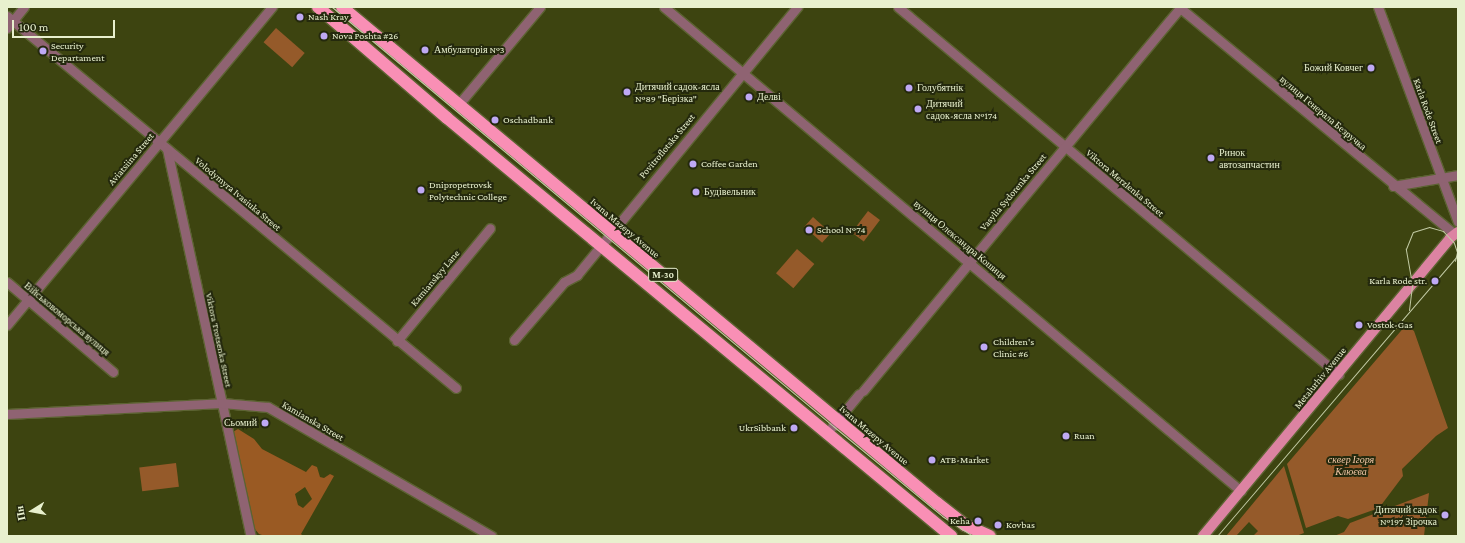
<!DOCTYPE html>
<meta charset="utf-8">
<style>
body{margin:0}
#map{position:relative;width:1465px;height:543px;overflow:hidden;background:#3d4410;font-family:"Crimson Pro",serif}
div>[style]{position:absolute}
.green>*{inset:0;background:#955a2a;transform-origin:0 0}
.forest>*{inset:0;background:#9a5a23}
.roads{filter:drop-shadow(1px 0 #5c6332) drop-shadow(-1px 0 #5c6332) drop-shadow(0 1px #5c6332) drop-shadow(0 -1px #5c6332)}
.minor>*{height:9px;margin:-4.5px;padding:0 4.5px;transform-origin:4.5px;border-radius:4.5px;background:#8f6372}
.major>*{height:10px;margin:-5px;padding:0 5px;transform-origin:5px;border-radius:5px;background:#dc83a2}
.highway>*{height:12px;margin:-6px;padding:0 6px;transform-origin:6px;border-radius:6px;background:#f98fb5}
.tram>*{height:1px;margin:-0.5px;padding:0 0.5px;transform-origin:0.5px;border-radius:0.5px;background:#c2caa4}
.dots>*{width:11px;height:11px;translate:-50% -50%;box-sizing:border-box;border:2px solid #24290d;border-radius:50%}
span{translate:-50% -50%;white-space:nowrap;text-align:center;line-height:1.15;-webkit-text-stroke:4px #24290d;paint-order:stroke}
.shield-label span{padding:1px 3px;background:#24290d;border:1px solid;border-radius:3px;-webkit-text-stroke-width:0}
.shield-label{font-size:9px;color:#e8f0ce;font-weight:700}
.poi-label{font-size:10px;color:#e8f0ce}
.left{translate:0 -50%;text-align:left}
.right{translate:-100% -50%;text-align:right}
.street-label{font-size:10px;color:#e8f0ce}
.park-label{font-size:10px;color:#f3c7a7;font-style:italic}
.frame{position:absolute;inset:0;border:8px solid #e8f0ce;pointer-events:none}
.north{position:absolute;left:12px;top:491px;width:40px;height:40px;-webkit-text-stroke:3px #24290d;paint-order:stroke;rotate:259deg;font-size:11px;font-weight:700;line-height:16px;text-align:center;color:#e8f0ce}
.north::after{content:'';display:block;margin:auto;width:14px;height:18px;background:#e8f0ce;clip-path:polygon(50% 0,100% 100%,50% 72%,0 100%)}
.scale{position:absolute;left:12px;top:20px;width:103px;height:18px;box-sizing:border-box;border:2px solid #e8f0ce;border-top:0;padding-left:5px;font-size:12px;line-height:14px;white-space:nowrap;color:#e8f0ce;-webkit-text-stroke:3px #24290d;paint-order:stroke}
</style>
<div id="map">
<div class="green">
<i style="left:276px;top:28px;width:38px;height:19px;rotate:41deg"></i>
<i style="left:868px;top:211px;width:15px;height:27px;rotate:37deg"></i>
<i style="left:813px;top:217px;width:24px;height:13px;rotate:42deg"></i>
<i style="left:797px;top:249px;width:23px;height:32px;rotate:41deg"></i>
<i style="clip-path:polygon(1406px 325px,1414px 331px,1448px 428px,1436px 436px,1402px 469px,1403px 476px,1379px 508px,1348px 519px,1338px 516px,1306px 528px,1287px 464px)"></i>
<i style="left:176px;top:463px;width:24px;height:37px;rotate:83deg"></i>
<i style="clip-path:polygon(1284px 466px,1304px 533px,1296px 536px,1253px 536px,1258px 531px,1249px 522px,1236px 536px,1226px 536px)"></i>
<i style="clip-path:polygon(1429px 493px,1424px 536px,1334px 536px,1344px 532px,1350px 523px)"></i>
</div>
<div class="forest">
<i style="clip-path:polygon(evenodd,238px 429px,254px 439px,262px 449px,306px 472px,312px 465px,317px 467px,320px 477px,324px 478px,330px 474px,334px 476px,301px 534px,303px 536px,265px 536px,259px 534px,254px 528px,231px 433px,238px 429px,305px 487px,312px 499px,303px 508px,298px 505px,295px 494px,305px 487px)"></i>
</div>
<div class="roads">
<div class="minor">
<i style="left:664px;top:7px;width:753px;rotate:39.99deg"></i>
<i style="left:898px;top:7px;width:574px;rotate:39.84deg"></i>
<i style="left:1179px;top:7px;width:357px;rotate:39.5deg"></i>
<i style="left:1378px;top:7px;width:229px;rotate:69.6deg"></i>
<i style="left:7px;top:16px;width:583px;rotate:39.64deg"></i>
<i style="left:7px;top:28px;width:27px;rotate:-51deg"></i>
<i style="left:458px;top:105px;width:128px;rotate:-50.1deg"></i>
<i style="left:167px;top:149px;width:396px;rotate:77.8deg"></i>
<i style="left:1393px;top:186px;width:66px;rotate:-9.6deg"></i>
<i style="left:7px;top:282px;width:139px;rotate:40.3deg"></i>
<i style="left:7px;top:325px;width:414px;rotate:-50.2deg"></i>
<i style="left:514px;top:340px;width:77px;rotate:-49.2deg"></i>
<i style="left:564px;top:282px;width:15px;rotate:-28deg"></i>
<i style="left:577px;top:275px;width:347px;rotate:-50.6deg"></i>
<i style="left:397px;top:341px;width:146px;rotate:-50.5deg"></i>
<i style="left:863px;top:391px;width:499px;rotate:-50.4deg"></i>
<i style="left:7px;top:414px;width:215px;rotate:-2.9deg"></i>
<i style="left:222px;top:403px;width:46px;rotate:5deg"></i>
<i style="left:268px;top:407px;width:258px;rotate:30deg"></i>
<i style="left:826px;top:434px;width:52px;rotate:-50.5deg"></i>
</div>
<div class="major">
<i style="left:1203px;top:536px;width:387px;rotate:-50.3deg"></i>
<i style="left:1450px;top:238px;width:10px;rotate:-37deg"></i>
</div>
<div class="highway">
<i style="left:318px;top:7px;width:170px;rotate:40.7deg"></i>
<i style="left:447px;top:118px;width:655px;rotate:39.67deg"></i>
<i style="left:342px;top:7px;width:775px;rotate:39.82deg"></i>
<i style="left:937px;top:503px;width:36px;rotate:38deg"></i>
<i style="left:965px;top:525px;width:27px;rotate:24deg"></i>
</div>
</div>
<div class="tram">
<i style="left:332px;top:7px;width:653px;rotate:39.91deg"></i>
<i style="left:833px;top:426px;width:141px;rotate:39.5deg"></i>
<i style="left:942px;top:516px;width:37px;rotate:33deg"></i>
<i style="left:1409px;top:310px;width:26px;rotate:-83deg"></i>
<i style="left:1412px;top:284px;width:36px;rotate:-100deg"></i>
<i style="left:1406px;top:249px;width:18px;rotate:-68deg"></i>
<i style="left:1413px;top:232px;width:17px;rotate:-17deg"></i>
<i style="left:1429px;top:227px;width:15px;rotate:16deg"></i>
<i style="left:1443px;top:231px;width:16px;rotate:47deg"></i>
<i style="left:1454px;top:243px;width:9px;rotate:72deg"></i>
<i style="left:1457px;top:252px;width:9px;rotate:103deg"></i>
<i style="left:1217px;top:536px;width:370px;rotate:-49.4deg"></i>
</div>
<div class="dots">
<i style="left:300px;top:17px;background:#bfa9f4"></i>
<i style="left:324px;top:36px;background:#bfa9f4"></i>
<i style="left:425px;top:50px;background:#bfa9f4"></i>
<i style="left:43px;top:51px;background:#bfa9f4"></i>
<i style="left:1371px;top:68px;background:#bfa9f4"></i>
<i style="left:909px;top:88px;background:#bfa9f4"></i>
<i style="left:627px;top:92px;background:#bfa9f4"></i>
<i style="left:749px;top:97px;background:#bfa9f4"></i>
<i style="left:918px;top:109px;background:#bfa9f4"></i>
<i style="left:495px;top:120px;background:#bfa9f4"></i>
<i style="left:1211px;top:158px;background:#bfa9f4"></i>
<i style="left:693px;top:164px;background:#bfa9f4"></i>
<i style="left:421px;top:190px;background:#bfa9f4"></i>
<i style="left:696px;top:192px;background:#bfa9f4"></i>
<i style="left:809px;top:230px;background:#bfa9f4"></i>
<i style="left:1435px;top:281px;background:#bfa9f4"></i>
<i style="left:1359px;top:325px;background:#bfa9f4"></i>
<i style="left:984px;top:347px;background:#bfa9f4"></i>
<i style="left:265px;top:423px;background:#bfa9f4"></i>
<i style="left:794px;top:428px;background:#bfa9f4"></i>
<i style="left:1066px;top:436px;background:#bfa9f4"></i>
<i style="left:932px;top:460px;background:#bfa9f4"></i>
<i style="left:1445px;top:515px;background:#bfa9f4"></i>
<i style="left:978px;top:521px;background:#bfa9f4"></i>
<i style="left:998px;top:525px;background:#bfa9f4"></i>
</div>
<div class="shield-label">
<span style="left:663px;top:275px">М-30</span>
</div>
<div class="poi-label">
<span class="left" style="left:308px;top:17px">Nash Kray</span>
<span class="left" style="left:332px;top:36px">Nova Poshta #26</span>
<span class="left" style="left:51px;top:51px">Security<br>Departament</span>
<span class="left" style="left:434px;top:50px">Амбулаторія №3</span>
<span class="right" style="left:1363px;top:68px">Божий Ковчег</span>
<span class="left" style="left:635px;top:92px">Дитячий садок-ясла<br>№89 "Берізка"</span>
<span class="left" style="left:917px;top:88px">Голубятнік</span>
<span class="left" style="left:757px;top:97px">Делві</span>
<span class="left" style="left:926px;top:109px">Дитячий<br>садок-ясла №174</span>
<span class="left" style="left:503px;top:120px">Oschadbank</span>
<span class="left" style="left:1219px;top:158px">Ринок<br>автозапчастин</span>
<span class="left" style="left:701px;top:164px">Coffee Garden</span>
<span class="left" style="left:429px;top:190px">Dnipropetrovsk<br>Polytechnic College</span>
<span class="left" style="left:704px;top:192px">Будівельник</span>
<span class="left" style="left:817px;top:230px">School №74</span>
<span class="right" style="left:1427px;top:281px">Karla Rode str.</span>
<span class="left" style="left:1367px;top:325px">Vostok-Gas</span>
<span class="left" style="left:993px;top:347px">Children's<br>Clinic #6</span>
<span class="right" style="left:257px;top:423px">Сьомий</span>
<span class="right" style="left:786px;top:428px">UkrSibbank</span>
<span class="left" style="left:1074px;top:436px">Ruan</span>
<span class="left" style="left:940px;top:460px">ATB-Market</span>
<span class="right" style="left:1437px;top:515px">Дитячий садок<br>№197 Зірочка</span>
<span class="right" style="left:970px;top:521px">Keha</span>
<span class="left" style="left:1006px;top:525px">Kovbas</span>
</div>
<div class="street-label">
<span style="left:1428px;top:111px;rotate:70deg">Karla Rode Street</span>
<span style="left:1323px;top:113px;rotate:40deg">вулиця Генерала Безручка</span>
<span style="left:667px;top:146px;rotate:-50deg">Povitroflotska Street</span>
<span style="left:131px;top:159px;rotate:-50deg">Aviatsiina Street</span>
<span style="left:1125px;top:183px;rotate:40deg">Viktora Merzlenka Street</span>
<span style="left:1013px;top:192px;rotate:-50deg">Vasylia Sydorenka Street</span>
<span style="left:238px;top:194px;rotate:40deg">Volodymyra Ivasiuka Street</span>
<span style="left:625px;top:228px;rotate:40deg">Ivana Mazepy Avenue</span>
<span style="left:960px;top:240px;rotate:40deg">вулиця Олександра Кошиця</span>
<span style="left:435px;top:278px;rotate:-50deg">Kamianskyy Lane</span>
<span style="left:67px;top:319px;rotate:40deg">Військовоморська вулиця</span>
<span style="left:219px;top:340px;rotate:78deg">Viktora Trotsenka Street</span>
<span style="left:1320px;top:378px;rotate:-51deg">Metalurhiv Avenue</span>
<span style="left:313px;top:421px;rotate:30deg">Kamianska Street</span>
<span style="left:874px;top:435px;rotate:40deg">Ivana Mazepy Avenue</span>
</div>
<div class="park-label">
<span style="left:1351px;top:465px">сквер Ігоря<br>Клюєва</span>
</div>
<div class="frame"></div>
<div class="north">Пн</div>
<div class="scale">100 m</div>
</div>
